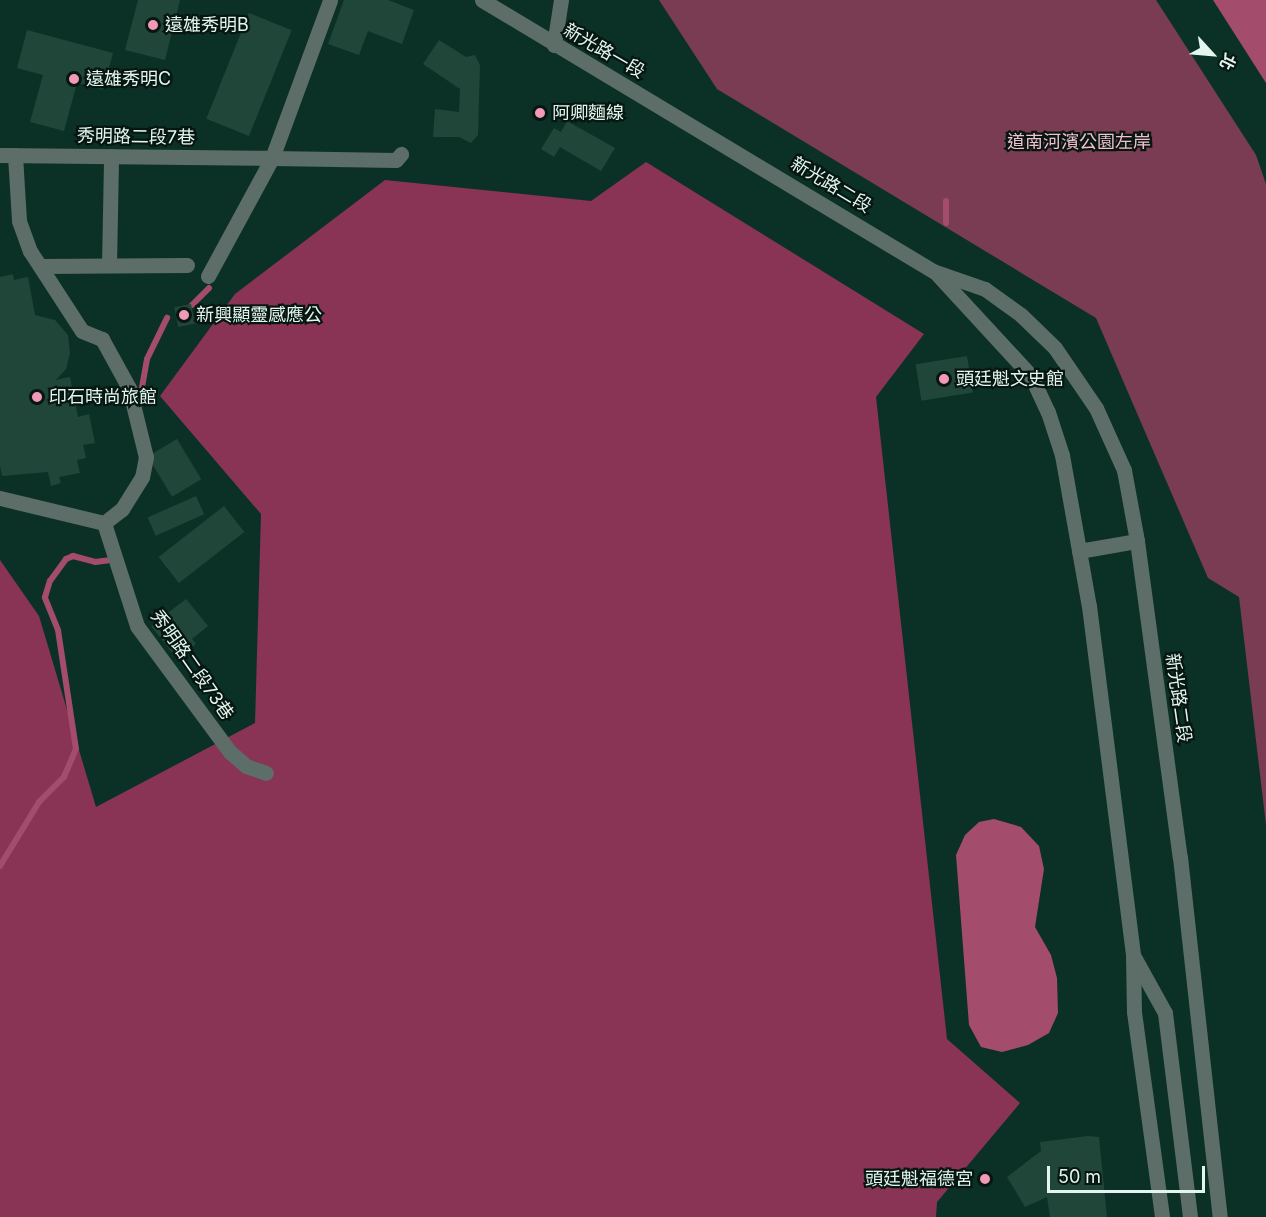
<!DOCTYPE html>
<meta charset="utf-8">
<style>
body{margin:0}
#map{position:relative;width:1266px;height:1217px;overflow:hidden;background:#0b3127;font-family:Inter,"Noto Sans TC",sans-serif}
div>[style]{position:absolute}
.green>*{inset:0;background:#7a3c52}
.forest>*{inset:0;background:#893454}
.water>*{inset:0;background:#a44c6b}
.stream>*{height:6px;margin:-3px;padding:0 3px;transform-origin:3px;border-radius:3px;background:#a44c6b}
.building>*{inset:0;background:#20463a;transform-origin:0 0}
.minor>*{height:15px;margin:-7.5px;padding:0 7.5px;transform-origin:7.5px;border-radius:7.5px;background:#5d6d67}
.dots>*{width:16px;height:16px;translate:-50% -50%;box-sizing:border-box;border:3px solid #071611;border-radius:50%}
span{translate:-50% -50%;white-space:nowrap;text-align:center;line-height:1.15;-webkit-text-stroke:4.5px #071611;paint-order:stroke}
.poi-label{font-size:18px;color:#e2f6ee}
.left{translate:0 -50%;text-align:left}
.right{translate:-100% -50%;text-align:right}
.street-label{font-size:18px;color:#e2f6ee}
.park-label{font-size:18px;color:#f1bfcd}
.north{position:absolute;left:1182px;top:24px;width:60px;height:60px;-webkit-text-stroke:4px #071611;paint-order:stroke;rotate:116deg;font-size:16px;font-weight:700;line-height:24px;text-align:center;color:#e2f6ee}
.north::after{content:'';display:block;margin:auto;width:21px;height:27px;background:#e2f6ee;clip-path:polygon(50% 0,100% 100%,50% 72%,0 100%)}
.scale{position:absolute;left:1047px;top:1166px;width:158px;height:27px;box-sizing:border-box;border:3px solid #e2f6ee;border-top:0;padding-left:8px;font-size:18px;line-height:21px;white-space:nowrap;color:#e2f6ee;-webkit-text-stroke:4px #071611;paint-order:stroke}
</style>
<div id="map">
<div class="green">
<i style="clip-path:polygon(659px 0,1156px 0,1256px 155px,1266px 184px,1266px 825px,1239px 597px,1208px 578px,1096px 318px,717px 89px)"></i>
</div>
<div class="forest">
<i style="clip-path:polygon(646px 162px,924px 334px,876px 397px,947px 1039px,1020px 1103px,937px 1202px,936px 1217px,0 1217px,0 560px,39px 616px,96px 807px,255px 723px,261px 514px,160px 396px,235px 294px,385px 180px,591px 201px)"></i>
</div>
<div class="water">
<i style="clip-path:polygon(1213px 0,1266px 0,1266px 83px)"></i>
<i style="clip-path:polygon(994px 819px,1021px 827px,1039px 846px,1044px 869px,1035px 927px,1051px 955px,1057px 978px,1058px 1013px,1049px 1033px,1028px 1045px,1002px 1052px,981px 1047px,969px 1025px,956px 855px,965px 835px,979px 822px)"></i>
</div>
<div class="stream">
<i style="left:946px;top:201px;width:22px;rotate:90deg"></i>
<i style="left:192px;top:305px;width:24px;rotate:-45deg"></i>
<i style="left:139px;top:404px;width:46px;rotate:-79.9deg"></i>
<i style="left:147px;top:359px;width:46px;rotate:-64deg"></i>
<i style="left:0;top:866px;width:75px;rotate:-58.6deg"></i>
<i style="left:39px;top:802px;width:35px;rotate:-45deg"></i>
<i style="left:64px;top:777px;width:30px;rotate:-67deg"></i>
<i style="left:76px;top:749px;width:120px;rotate:-98.6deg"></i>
<i style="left:58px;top:630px;width:35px;rotate:-112deg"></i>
<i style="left:45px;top:597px;width:17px;rotate:-73deg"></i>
<i style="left:50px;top:581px;width:27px;rotate:-54deg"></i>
<i style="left:66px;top:559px;width:8px;rotate:-23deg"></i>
<i style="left:73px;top:556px;width:23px;rotate:15deg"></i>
<i style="left:95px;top:562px;width:16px;rotate:-7deg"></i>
</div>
<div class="building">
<i style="clip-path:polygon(138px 0,180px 0,165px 60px,125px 50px)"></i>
<i style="clip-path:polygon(344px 0,388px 0,414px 10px,402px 44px,368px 31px,359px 55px,328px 44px)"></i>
<i style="left:249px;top:13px;width:46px;height:114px;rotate:22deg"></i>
<i style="clip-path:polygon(27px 30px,113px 53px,103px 90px,77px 83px,64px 131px,30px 122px,43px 75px,17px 68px)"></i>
<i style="clip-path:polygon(439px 40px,466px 57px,475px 55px,480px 65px,478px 135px,471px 143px,459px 137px,433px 137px,435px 109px,459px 112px,460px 89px,423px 64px)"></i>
<i style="clip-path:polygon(567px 121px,615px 148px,601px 171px,560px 147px,554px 157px,541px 149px,554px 128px,561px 132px)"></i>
<i style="clip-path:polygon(13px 274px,14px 280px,28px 277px,35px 315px,55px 320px,68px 335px,70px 353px,66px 369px,56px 380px,70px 377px,78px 417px,89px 414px,95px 443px,83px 445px,86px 458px,77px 460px,80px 473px,59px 477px,61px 483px,51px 486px,48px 472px,2px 476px,0 466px,0 277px)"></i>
<i style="left:191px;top:304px;width:20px;height:17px;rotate:79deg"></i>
<i style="left:967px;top:356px;width:37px;height:52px;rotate:81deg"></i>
<i style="left:177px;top:439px;width:47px;height:34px;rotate:59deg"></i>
<i style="left:196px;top:496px;width:20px;height:53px;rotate:66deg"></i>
<i style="left:224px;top:506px;width:33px;height:83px;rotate:52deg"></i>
<i style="clip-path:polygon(186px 599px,208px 626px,192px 639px,196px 644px,177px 659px,151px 626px)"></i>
<i style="clip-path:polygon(1088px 1136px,1099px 1137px,1107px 1217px,1050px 1217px,1047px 1197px,1025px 1207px,1007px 1177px,1041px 1151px,1040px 1142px)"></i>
</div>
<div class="minor">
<i style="left:482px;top:0;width:526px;rotate:31deg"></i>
<i style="left:933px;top:271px;width:55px;rotate:19.1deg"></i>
<i style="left:985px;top:289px;width:44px;rotate:35.8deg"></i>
<i style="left:1021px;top:315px;width:47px;rotate:44.1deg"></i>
<i style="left:1055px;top:348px;width:73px;rotate:55.7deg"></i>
<i style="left:1096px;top:408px;width:68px;rotate:65.7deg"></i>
<i style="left:1124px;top:470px;width:72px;rotate:79.6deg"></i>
<i style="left:1137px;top:541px;width:319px;rotate:82.3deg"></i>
<i style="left:1180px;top:857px;width:362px;rotate:83.7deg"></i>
<i style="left:554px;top:45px;width:46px;rotate:-81.2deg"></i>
<i style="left:0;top:155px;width:272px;rotate:0.6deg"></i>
<i style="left:272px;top:158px;width:168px;rotate:-69.8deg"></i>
<i style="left:15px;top:155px;width:66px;rotate:86.5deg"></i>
<i style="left:19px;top:221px;width:32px;rotate:70deg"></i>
<i style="left:30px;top:251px;width:95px;rotate:57deg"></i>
<i style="left:82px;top:331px;width:22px;rotate:22deg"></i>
<i style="left:102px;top:339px;width:56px;rotate:61.1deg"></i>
<i style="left:129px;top:388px;width:71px;rotate:76.2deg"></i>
<i style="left:146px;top:457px;width:20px;rotate:101deg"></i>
<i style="left:142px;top:477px;width:38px;rotate:122deg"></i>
<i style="left:122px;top:509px;width:23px;rotate:142deg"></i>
<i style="left:109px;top:265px;width:109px;rotate:-88.9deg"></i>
<i style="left:40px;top:266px;width:147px;rotate:-0.4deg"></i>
<i style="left:936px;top:273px;width:140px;rotate:47.3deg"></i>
<i style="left:1031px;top:376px;width:40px;rotate:65deg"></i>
<i style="left:1048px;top:412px;width:45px;rotate:72deg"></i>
<i style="left:1062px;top:455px;width:153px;rotate:79.9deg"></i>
<i style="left:1089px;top:606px;width:352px;rotate:82.8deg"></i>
<i style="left:1133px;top:955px;width:57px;rotate:89deg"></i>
<i style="left:1134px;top:1012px;width:207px;rotate:82.2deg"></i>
<i style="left:208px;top:276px;width:134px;rotate:-61.5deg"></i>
<i style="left:272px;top:158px;width:124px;rotate:0.9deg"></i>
<i style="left:396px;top:160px;width:8px;rotate:-50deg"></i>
<i style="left:0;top:498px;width:107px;rotate:13.5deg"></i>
<i style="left:104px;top:523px;width:108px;rotate:72.2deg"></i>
<i style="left:137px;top:626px;width:157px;rotate:53.6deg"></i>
<i style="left:230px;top:752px;width:21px;rotate:41deg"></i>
<i style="left:246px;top:766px;width:21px;rotate:19deg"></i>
<i style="left:1079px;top:551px;width:59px;rotate:-9.8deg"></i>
<i style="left:1134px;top:957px;width:64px;rotate:61deg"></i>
<i style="left:1165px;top:1013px;width:206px;rotate:83deg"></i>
</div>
<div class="dots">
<i style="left:153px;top:25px;background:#f09ab5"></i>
<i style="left:74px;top:79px;background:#f09ab5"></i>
<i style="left:540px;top:113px;background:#f09ab5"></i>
<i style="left:184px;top:315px;background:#f09ab5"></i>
<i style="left:944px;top:379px;background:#f09ab5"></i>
<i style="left:37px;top:397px;background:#f09ab5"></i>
<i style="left:985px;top:1179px;background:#f09ab5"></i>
</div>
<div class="poi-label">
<span class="left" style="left:165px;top:25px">遠雄秀明B</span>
<span class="left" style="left:86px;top:79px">遠雄秀明C</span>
<span class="left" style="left:552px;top:113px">阿卿麵線</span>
<span class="left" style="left:196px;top:315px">新興顯靈感應公</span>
<span class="left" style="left:956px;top:379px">頭廷魁文史館</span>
<span class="left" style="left:49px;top:397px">印石時尚旅館</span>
<span class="right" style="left:973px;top:1179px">頭廷魁福德宮</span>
</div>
<div class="street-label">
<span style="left:604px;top:51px;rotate:30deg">新光路一段</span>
<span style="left:136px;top:137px;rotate:1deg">秀明路二段7巷</span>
<span style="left:831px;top:185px;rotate:31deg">新光路二段</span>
<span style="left:192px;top:665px;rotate:55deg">秀明路二段73巷</span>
<span style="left:1178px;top:698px;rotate:82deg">新光路二段</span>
</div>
<div class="park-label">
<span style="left:1079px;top:142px">道南河濱公園左岸</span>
</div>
<div class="north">北</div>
<div class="scale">50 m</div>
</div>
